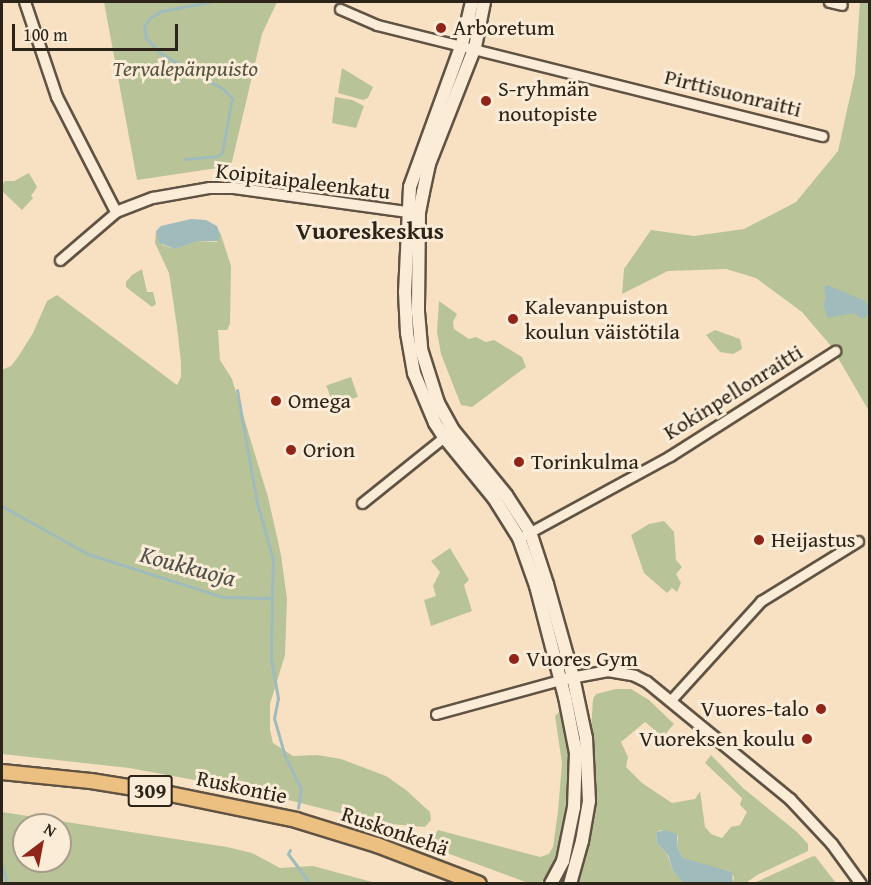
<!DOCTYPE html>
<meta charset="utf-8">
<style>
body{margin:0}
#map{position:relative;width:871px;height:885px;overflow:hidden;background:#f8e1c2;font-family:"Gentium Book Plus",serif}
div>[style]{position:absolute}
.green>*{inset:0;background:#b8c497;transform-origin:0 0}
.water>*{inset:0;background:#a0bbbb}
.stream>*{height:3px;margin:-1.5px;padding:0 1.5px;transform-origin:1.5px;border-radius:1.5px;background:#a0bbbb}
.roads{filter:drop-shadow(2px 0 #605343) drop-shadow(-2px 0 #605343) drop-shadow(0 2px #605343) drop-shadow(0 -2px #605343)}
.minor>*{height:9px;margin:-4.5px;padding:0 4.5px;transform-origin:4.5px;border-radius:4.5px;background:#faecd7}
.tertiary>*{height:10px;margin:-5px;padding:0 5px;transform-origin:5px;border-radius:5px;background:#faecd7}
.secondary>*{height:12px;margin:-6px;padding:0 6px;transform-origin:6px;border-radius:6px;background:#faecd7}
.primary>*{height:14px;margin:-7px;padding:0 7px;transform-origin:7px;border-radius:7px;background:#ecc081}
.dots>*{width:16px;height:16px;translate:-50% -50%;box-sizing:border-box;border:3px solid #faecd7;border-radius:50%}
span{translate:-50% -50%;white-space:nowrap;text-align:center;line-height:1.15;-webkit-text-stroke:6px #faecd7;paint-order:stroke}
.shield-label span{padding:2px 4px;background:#faecd7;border:2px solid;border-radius:4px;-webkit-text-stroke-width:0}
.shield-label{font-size:21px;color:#2d2419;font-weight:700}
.poi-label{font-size:22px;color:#2d2419}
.left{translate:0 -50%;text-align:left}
.right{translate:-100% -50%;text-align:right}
.park-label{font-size:22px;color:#57543f;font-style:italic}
.street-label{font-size:22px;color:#2d2419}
.neighbourhood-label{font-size:24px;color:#2d2419;font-weight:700}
.water-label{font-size:24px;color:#50514a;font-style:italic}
.frame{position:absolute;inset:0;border:3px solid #2d2419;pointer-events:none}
.north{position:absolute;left:12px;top:813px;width:60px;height:60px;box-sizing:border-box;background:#faecd7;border:2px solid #a89c8b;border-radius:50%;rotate:32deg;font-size:16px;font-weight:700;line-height:24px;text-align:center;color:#2d2419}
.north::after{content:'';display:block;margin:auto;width:21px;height:27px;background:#8f2418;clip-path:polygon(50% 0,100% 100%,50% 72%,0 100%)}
.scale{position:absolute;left:12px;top:24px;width:166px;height:27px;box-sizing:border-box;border:3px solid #2d2419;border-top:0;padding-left:8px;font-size:18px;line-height:21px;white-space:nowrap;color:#2d2419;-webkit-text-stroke:4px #faecd7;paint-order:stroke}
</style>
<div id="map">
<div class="green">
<i style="clip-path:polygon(104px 2px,277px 2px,262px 34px,231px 166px,137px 180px)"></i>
<i style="clip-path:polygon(860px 2px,869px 2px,869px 411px,831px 346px,802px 312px,756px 278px,726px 269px,668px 271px,622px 294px,624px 269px,651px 230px,694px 236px,744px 229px,796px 202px,838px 151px,855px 74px)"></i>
<i style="clip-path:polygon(342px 68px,373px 87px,368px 98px,363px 100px,338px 93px)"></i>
<i style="clip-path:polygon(335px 97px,352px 100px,364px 106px,356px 128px,332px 123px)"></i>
<i style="clip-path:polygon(29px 173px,37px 187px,31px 196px,33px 198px,22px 210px,2px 191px,2px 185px,5px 181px,14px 181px)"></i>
<i style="clip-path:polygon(156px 231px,162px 245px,175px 249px,198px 241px,217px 242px,220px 232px,231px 266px,230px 324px,227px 330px,218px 330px,220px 360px,232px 379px,268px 497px,281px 555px,287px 599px,285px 655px,270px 704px,270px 730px,273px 743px,293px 756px,317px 755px,341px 759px,386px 776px,406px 790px,430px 812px,431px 820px,425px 827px,379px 823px,249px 790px,129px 768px,2px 754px,2px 370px,11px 366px,18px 357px,33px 333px,47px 301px,57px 295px,177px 385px,181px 377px,181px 362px,177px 327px,169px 273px,155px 243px)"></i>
<i style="clip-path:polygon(142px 269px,147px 292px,153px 292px,156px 304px,152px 307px,126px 287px,126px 282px,132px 275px)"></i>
<i style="clip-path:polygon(439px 301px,457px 314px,453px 322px,454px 329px,469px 339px,476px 337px,486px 342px,494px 340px,522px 357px,526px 367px,472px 407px,461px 405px,441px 354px,437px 332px)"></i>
<i style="clip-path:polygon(715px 330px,740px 339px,742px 349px,733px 354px,720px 352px,706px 335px)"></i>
<i style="left:351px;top:377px;width:21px;height:26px;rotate:71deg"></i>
<i style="clip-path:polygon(664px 521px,674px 532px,676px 560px,682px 567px,676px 574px,681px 583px,677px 592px,672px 588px,667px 593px,644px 573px,631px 535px,649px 524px)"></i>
<i style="clip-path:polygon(450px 548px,469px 580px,464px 585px,472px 611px,431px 626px,424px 600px,436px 596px,433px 586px,440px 572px,431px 561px)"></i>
<i style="clip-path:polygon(616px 689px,631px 689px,649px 700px,674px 724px,663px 737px,645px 722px,621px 742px,628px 757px,626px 767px,642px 783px,672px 803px,695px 799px,700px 791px,705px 827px,711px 834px,722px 838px,731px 827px,740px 825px,747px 812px,740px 805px,742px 798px,705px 763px,711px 755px,743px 788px,797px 832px,808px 844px,808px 851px,757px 875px,746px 883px,733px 883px,734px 877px,730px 871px,698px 865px,683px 858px,678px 849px,678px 836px,661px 830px,656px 832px,657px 843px,667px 854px,673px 871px,683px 883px,574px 884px,583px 857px,593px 699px,596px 694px)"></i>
<i style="clip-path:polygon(560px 711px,570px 746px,569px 784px,559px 848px,545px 879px,539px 883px,528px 883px,428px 846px,438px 830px,540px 857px,549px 854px,553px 847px,558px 811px,562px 763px,555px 716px)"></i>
<i style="clip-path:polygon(evenodd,2px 812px,227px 847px,252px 853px,280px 868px,313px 866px,376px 883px,2px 883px,2px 812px,24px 825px,60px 825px,60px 861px,24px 861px,24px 825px)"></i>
<i style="clip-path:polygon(815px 856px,836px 883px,754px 883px,811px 857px)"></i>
</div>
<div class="water">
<i style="clip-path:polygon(191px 219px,206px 220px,217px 226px,220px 234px,218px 241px,198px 241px,175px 249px,159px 243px,156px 231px,161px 226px)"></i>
<i style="clip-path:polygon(828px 285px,865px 301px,869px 308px,866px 318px,860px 318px,854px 313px,828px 318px,823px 304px,826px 299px,824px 287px)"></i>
<i style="clip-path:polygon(665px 830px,677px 834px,678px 849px,683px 858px,732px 872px,733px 883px,683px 883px,673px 871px,668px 855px,657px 843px,656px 832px)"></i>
</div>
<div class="stream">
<i style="left:185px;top:159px;width:33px;rotate:-5deg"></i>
<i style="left:218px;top:156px;width:6px;rotate:-45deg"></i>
<i style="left:222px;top:152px;width:55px;rotate:-79.5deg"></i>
<i style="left:232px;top:98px;width:13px;rotate:-135deg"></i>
<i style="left:223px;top:89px;width:73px;rotate:-150.3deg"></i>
<i style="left:160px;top:53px;width:21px;rotate:-133deg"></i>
<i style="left:146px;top:38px;width:12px;rotate:-99deg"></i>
<i style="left:144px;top:26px;width:10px;rotate:-53deg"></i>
<i style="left:150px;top:18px;width:13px;rotate:-32deg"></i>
<i style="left:161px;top:11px;width:49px;rotate:-10.6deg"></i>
<i style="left:237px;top:390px;width:115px;rotate:80deg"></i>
<i style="left:257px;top:503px;width:59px;rotate:74.3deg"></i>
<i style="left:273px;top:560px;width:37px;rotate:92deg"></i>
<i style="left:2px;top:506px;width:98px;rotate:29.2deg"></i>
<i style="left:88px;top:554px;width:142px;rotate:17.7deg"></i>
<i style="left:223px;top:597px;width:49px;rotate:1.2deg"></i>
<i style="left:272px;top:598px;width:60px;rotate:91deg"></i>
<i style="left:271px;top:658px;width:41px;rotate:80.1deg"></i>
<i style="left:278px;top:698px;width:20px;rotate:101deg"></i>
<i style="left:274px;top:718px;width:37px;rotate:74deg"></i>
<i style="left:284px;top:754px;width:39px;rotate:64deg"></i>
<i style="left:301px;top:789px;width:19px;rotate:99deg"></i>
<i style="left:290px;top:850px;width:4px;rotate:117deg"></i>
<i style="left:288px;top:854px;width:38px;rotate:53deg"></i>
<i style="left:2px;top:866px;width:19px;rotate:74deg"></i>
</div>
<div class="roads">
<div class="minor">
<i style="left:829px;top:2px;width:13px;rotate:13deg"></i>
<i style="left:340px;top:9px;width:40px;rotate:23.4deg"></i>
<i style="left:377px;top:25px;width:459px;rotate:14deg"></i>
<i style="left:60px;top:260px;width:74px;rotate:-40.6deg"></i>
<i style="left:362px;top:503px;width:112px;rotate:-38.8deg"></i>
<i style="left:525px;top:535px;width:165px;rotate:-28.6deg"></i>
<i style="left:670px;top:456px;width:196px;rotate:-32.5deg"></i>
<i style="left:671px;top:700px;width:134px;rotate:-47.7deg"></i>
<i style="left:761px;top:601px;width:114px;rotate:-31.7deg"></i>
<i style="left:436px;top:714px;width:129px;rotate:-15.3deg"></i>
</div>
<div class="tertiary">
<i style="left:25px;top:2px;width:100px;rotate:71.4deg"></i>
<i style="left:57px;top:97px;width:129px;rotate:62.8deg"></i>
<i style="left:116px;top:212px;width:40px;rotate:-21deg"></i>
<i style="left:153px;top:198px;width:58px;rotate:-10deg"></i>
<i style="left:210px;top:188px;width:24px"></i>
<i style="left:234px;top:188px;width:183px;rotate:7.9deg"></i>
<i style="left:560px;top:680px;width:49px;rotate:-10.6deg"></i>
<i style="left:608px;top:671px;width:27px;rotate:10deg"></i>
<i style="left:635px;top:676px;width:13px;rotate:27deg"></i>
<i style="left:647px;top:682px;width:185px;rotate:39.3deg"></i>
<i style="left:790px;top:799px;width:62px;rotate:47deg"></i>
<i style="left:832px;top:844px;width:49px;rotate:54.1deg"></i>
</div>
<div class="secondary">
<i style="left:472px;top:2px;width:43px;rotate:103.4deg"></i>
<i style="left:462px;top:44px;width:152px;rotate:110deg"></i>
<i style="left:410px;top:187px;width:105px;rotate:92.7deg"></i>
<i style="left:405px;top:292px;width:41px;rotate:87.2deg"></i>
<i style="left:407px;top:333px;width:41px;rotate:80.1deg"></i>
<i style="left:414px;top:373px;width:54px;rotate:67.2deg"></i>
<i style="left:435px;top:423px;width:17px;rotate:57deg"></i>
<i style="left:444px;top:437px;width:79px;rotate:50.7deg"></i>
<i style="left:494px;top:498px;width:47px;rotate:58deg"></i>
<i style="left:519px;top:538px;width:51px;rotate:70.5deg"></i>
<i style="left:536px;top:586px;width:115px;rotate:75.4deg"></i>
<i style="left:565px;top:697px;width:57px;rotate:78.9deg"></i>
<i style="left:576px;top:753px;width:54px;rotate:92.1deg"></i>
<i style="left:574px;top:807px;width:55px;rotate:101.5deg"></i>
<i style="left:563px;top:861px;width:26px;rotate:118deg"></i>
<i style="left:484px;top:2px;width:46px;rotate:101.3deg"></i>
<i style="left:475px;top:47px;width:126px;rotate:111.5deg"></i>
<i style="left:429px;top:164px;width:29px;rotate:102deg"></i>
<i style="left:423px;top:192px;width:21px;rotate:101deg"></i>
<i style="left:419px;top:213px;width:99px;rotate:90.6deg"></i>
<i style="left:418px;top:312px;width:37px;rotate:85deg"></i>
<i style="left:421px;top:349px;width:57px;rotate:72.5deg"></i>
<i style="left:438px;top:403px;width:31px;rotate:61deg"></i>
<i style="left:453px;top:430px;width:84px;rotate:50.8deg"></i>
<i style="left:506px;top:495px;width:44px;rotate:57deg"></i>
<i style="left:530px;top:532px;width:55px;rotate:71.9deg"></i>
<i style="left:547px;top:584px;width:97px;rotate:74.4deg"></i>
<i style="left:573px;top:677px;width:62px;rotate:78deg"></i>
<i style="left:586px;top:738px;width:63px;rotate:87.3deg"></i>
<i style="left:589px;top:801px;width:41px;rotate:99.9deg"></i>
<i style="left:582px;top:841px;width:45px;rotate:105.6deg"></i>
</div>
<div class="primary">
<i style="left:2px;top:772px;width:89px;rotate:5.8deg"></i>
<i style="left:91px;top:781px;width:75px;rotate:9.2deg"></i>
<i style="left:165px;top:793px;width:134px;rotate:11.6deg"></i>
<i style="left:296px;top:820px;width:85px;rotate:17.2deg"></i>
<i style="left:377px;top:845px;width:109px;rotate:20.9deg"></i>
</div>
</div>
<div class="dots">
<i style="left:441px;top:28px;background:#8f2418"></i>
<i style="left:486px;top:101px;background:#8f2418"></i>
<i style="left:513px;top:319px;background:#8f2418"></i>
<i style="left:276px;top:401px;background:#8f2418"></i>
<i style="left:291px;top:450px;background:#8f2418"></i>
<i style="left:519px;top:462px;background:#8f2418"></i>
<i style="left:759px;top:540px;background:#8f2418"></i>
<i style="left:514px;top:659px;background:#8f2418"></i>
<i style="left:821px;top:709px;background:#8f2418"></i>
<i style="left:807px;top:739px;background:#8f2418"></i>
</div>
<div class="shield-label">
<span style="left:150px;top:791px">309</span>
</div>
<div class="poi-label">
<span class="left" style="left:453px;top:28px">Arboretum</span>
<span class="left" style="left:498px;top:101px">S-ryhmän<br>noutopiste</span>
<span class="left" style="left:525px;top:319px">Kalevanpuiston<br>koulun väistötila</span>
<span class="left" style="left:288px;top:401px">Omega</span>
<span class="left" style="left:303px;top:450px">Orion</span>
<span class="left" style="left:531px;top:462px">Torinkulma</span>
<span class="left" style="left:771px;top:540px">Heijastus</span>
<span class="left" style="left:526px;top:659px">Vuores Gym</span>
<span class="right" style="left:809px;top:709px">Vuores-talo</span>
<span class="right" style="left:795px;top:739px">Vuoreksen koulu</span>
</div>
<div class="park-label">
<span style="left:185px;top:69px">Tervalepänpuisto</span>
</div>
<div class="street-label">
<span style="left:733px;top:93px;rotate:14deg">Pirttisuonraitti</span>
<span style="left:303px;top:181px;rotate:7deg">Koipitaipaleenkatu</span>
<span style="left:733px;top:392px;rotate:-32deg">Kokinpellonraitti</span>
<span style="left:242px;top:787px;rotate:12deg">Ruskontie</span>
<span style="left:395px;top:831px;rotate:19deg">Ruskonkehä</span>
</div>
<div class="neighbourhood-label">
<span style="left:370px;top:231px">Vuoreskeskus</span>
</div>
<div class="water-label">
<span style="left:188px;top:566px;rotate:15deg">Koukkuoja</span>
</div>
<div class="frame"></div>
<div class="north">N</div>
<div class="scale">100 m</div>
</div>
